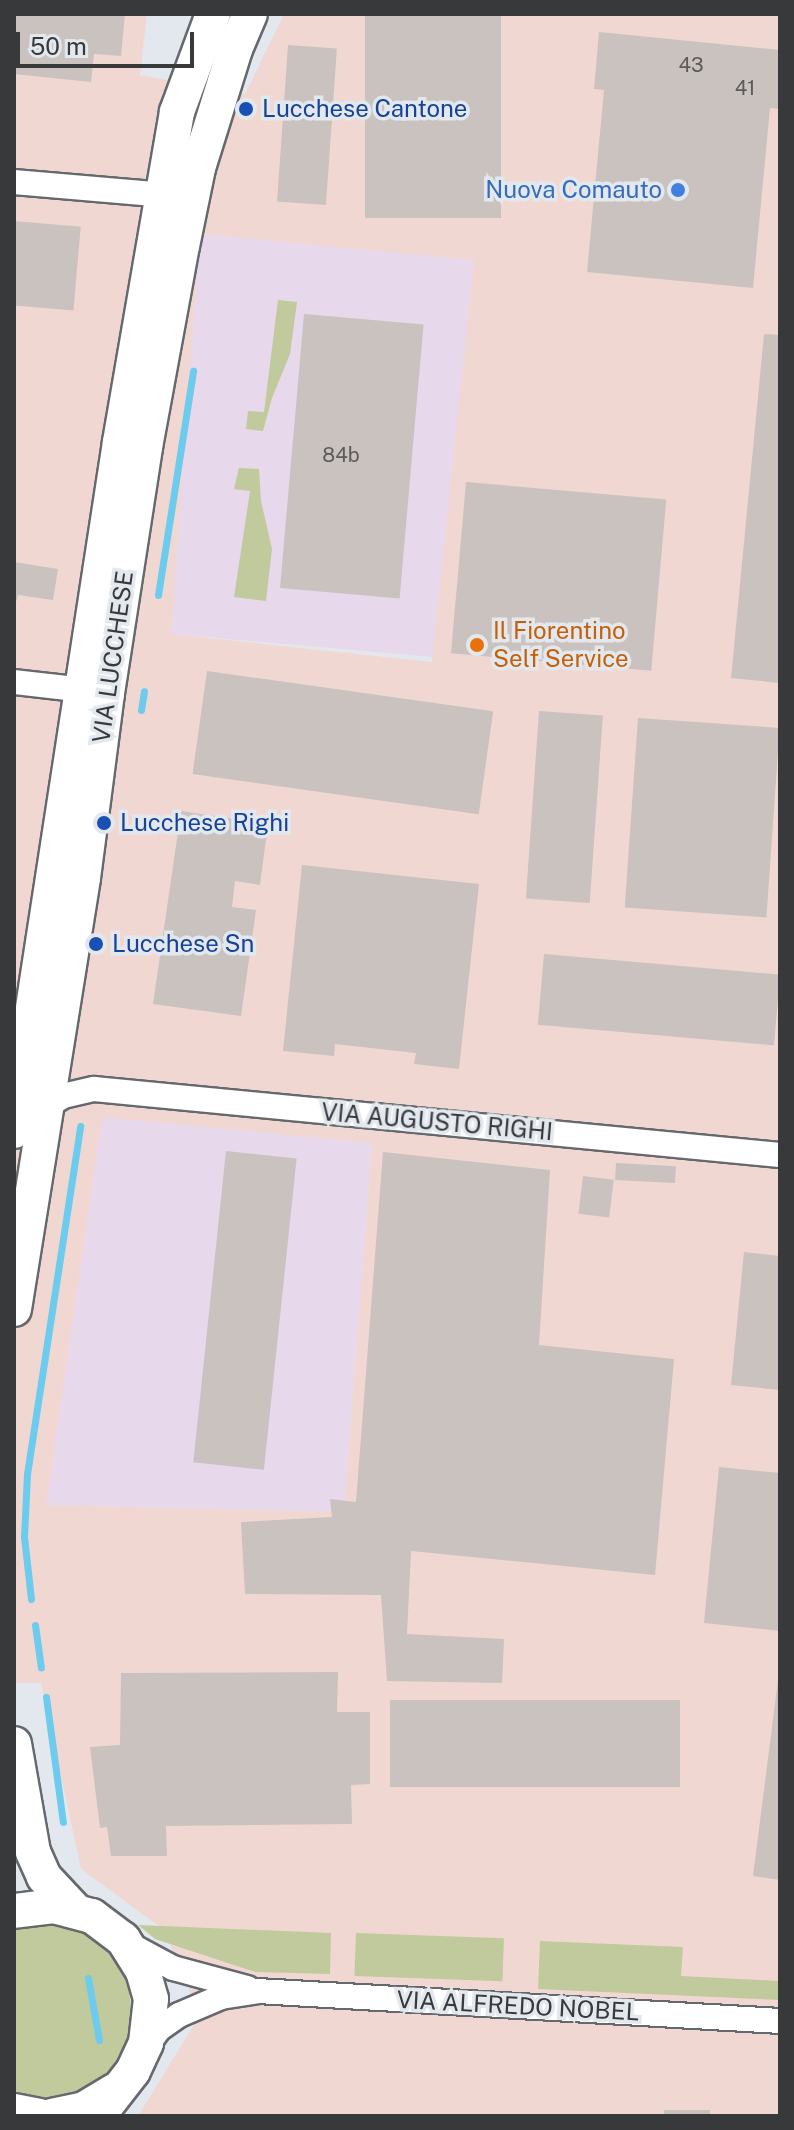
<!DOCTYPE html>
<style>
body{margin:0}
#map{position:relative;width:794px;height:2130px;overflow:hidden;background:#e3e8ee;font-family:"Public Sans",sans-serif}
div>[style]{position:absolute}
.commercial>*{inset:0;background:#e7d8eb;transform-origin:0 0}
.industrial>*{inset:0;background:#f1d7d2}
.green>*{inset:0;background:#c0ca9d;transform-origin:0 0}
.stream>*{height:7px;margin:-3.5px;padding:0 3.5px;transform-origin:3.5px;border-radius:3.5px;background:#6dcbed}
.building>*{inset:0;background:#c9c2be;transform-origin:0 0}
.roads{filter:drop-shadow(2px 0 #65696e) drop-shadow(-2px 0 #65696e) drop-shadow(0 2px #65696e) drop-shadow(0 -2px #65696e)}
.street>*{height:24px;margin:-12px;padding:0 12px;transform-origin:12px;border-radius:12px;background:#fff}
.secondary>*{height:34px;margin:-17px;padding:0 17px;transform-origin:17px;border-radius:17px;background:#fff}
.dots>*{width:22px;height:22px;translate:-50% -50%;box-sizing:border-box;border:4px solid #e3e8ee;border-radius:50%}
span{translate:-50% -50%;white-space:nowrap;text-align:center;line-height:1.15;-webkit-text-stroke:7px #e3e8ee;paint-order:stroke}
.number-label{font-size:20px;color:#5c5b5c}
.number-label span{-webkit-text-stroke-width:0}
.transit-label{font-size:24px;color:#164399}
.left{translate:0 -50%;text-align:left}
.shop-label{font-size:24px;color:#366cbe}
.right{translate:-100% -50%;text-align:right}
.food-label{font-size:24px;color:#c56008}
.street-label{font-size:24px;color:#37393b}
.frame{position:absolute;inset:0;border:16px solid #37393b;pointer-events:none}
.scale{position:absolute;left:16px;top:32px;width:178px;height:36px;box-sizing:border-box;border:4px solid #37393b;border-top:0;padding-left:10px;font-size:24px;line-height:28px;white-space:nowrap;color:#37393b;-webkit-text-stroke:6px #e3e8ee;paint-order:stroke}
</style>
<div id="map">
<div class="commercial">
<i style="left:200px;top:234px;width:275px;height:401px;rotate:5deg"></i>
<i style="clip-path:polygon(102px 1116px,372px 1143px,344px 1512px,46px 1505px)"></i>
</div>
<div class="industrial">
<i style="clip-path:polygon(evenodd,14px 14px,147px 14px,140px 75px,245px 94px,284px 14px,780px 14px,780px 2116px,138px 2116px,200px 2015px,164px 1930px,81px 1869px,41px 1683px,14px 1683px,14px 14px,200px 234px,474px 260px,432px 662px,171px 634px,200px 234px,14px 14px,102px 1117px,372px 1143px,344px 1512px,46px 1505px,102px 1117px)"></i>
</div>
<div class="green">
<i style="clip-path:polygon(278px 300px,297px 302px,290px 354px,272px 398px,263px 431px,246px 429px,248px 411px,264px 412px)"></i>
<i style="clip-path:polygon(239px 468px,259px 469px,261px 501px,272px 549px,266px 601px,234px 597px,250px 491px,234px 489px)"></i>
<i style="clip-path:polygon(47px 1923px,72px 1927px,106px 1947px,127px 1980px,133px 2018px,127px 2043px,106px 2076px,84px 2091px,47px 2100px,14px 2094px,14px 1929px)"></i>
<i style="clip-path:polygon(138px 1925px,331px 1933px,330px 1974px,255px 1972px,155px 1939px)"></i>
<i style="left:356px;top:1933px;width:148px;height:43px;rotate:2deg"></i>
<i style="clip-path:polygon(540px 1941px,683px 1947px,681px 1976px,780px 1981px,780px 2000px,538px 1989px)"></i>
</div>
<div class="stream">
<i style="left:158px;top:595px;width:227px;rotate:-81.1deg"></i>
<i style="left:141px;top:710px;width:19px;rotate:-81deg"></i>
<i style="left:31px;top:1599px;width:62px;rotate:-96.4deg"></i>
<i style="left:24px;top:1537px;width:63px;rotate:-87.3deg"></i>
<i style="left:27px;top:1474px;width:352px;rotate:-81.3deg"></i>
<i style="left:35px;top:1625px;width:43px;rotate:82.1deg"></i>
<i style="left:46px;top:1697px;width:126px;rotate:82.3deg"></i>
<i style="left:88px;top:1978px;width:63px;rotate:79.9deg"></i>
</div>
<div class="building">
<i style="clip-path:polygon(14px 14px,125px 14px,121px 56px,94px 54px,91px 82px,14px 74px)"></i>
<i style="left:365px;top:14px;width:136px;height:204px"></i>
<i style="clip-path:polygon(599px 32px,780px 50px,780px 109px,770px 108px,753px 288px,587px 272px,604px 90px,594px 89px)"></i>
<i style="left:288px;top:45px;width:49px;height:157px;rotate:4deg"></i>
<i style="left:14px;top:221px;width:67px;height:84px;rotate:5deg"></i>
<i style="left:304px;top:314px;width:120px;height:275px;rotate:5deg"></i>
<i style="clip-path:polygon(764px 334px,780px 335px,780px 683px,731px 678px)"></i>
<i style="left:466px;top:482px;width:201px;height:172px;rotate:5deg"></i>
<i style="clip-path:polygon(14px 562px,58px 569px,53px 600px,18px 595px,14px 609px)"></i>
<i style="left:207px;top:671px;width:289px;height:104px;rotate:8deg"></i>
<i style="left:539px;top:711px;width:64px;height:188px;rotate:4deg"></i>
<i style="left:638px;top:718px;width:142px;height:190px;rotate:4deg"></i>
<i style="clip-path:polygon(181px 811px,268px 824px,260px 885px,235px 881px,232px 907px,256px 910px,241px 1016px,153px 1004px)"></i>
<i style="clip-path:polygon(302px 865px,479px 884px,459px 1069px,414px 1064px,416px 1053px,335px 1044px,334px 1056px,283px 1051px)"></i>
<i style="left:544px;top:954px;width:237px;height:71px;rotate:5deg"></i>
<i style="left:226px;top:1151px;width:71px;height:313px;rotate:6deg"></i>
<i style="clip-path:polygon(383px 1152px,550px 1170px,539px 1345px,674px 1359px,655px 1575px,411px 1551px,407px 1634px,504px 1639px,502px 1683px,387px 1681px,381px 1595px,245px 1594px,241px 1522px,332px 1517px,330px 1499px,356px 1502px)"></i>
<i style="left:616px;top:1163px;width:60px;height:17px;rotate:3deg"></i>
<i style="left:583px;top:1176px;width:31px;height:38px;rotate:7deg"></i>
<i style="clip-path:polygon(744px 1252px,780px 1256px,780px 1390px,731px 1385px)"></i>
<i style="clip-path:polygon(719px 1467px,780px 1473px,780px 1631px,704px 1623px)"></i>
<i style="clip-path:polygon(338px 1672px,337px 1712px,370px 1712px,370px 1784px,351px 1785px,352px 1824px,166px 1826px,167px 1856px,111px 1856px,107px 1827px,100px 1828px,90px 1747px,120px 1745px,121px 1673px)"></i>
<i style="clip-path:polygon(778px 1680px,780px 1680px,780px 1880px,753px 1876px)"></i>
<i style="left:680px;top:1700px;width:87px;height:290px;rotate:90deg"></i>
<i style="left:664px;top:2110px;width:46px;height:6px"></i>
</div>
<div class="roads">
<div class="street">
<i style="left:14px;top:182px;width:152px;rotate:4.9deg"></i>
<i style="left:14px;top:682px;width:70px;rotate:6.5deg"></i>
<i style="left:44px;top:1108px;width:22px;rotate:-32deg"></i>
<i style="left:63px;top:1096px;width:32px;rotate:-13deg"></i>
<i style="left:94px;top:1089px;width:689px;rotate:5.5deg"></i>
<i style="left:132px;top:1946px;width:47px;rotate:28.2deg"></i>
<i style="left:173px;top:1968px;width:77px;rotate:15.1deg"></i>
<i style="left:145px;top:2048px;width:24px;rotate:-54deg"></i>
<i style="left:159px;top:2029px;width:24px;rotate:-35deg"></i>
<i style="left:179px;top:2015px;width:46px;rotate:-23.2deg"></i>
<i style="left:221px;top:1997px;width:36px;rotate:-9deg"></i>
<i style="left:257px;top:1991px;width:524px;rotate:3.28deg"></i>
</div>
<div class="secondary">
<i style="left:14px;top:1131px;width:697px;rotate:-81.25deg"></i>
<i style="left:120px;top:442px;width:335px;rotate:-80.2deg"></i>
<i style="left:177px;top:112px;width:104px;rotate:-69.8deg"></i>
<i style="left:14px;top:1309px;width:436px;rotate:-80.9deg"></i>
<i style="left:83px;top:878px;width:187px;rotate:-82.6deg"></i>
<i style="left:107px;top:693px;width:249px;rotate:-81.2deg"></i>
<i style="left:145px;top:447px;width:204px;rotate:-79.6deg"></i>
<i style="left:182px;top:246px;width:80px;rotate:-78.4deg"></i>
<i style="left:198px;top:168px;width:125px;rotate:-72.7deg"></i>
<i style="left:235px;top:49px;width:38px;rotate:-67deg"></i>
<i style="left:14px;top:1744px;width:110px;rotate:80deg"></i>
<i style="left:33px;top:1852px;width:27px;rotate:66deg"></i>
<i style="left:44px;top:1877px;width:44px;rotate:46.8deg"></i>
<i style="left:14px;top:1911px;width:40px;rotate:-7.1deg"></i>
<i style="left:54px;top:1906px;width:39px;rotate:15deg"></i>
<i style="left:92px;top:1916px;width:39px;rotate:37deg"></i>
<i style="left:123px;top:1939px;width:38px;rotate:58deg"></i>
<i style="left:143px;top:1971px;width:29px;rotate:74deg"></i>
<i style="left:151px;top:1999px;width:44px;rotate:96.5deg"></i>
<i style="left:146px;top:2043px;width:31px;rotate:115deg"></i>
<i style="left:133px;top:2071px;width:57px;rotate:127.9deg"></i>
<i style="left:14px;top:2111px;width:26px;rotate:11deg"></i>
<i style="left:52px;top:2116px;width:33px;rotate:-12deg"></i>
<i style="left:84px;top:2109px;width:35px;rotate:-31deg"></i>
</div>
</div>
<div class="dots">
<i style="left:246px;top:109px;background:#1a4fb4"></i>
<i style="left:678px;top:190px;background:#3f7fe0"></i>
<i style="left:477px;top:645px;background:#e8710a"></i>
<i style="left:104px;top:823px;background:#1a4fb4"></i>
<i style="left:96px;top:944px;background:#1a4fb4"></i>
</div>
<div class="number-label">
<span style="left:691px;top:65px">43</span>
<span style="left:745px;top:88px">41</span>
<span style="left:341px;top:455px">84b</span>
</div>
<div class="transit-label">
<span class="left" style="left:262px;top:109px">Lucchese Cantone</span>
<span class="left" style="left:120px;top:823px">Lucchese Righi</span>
<span class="left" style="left:112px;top:944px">Lucchese Sn</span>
</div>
<div class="shop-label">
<span class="right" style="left:662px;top:190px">Nuova Comauto</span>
</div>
<div class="food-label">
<span class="left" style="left:493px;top:645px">Il Fiorentino<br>Self Service</span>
</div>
<div class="street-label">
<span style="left:113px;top:657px;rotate:-82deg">VIA LUCCHESE</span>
<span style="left:437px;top:1122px;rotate:5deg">VIA AUGUSTO RIGHI</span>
<span style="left:518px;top:2006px;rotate:3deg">VIA ALFREDO NOBEL</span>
</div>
<div class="frame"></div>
<div class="scale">50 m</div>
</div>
